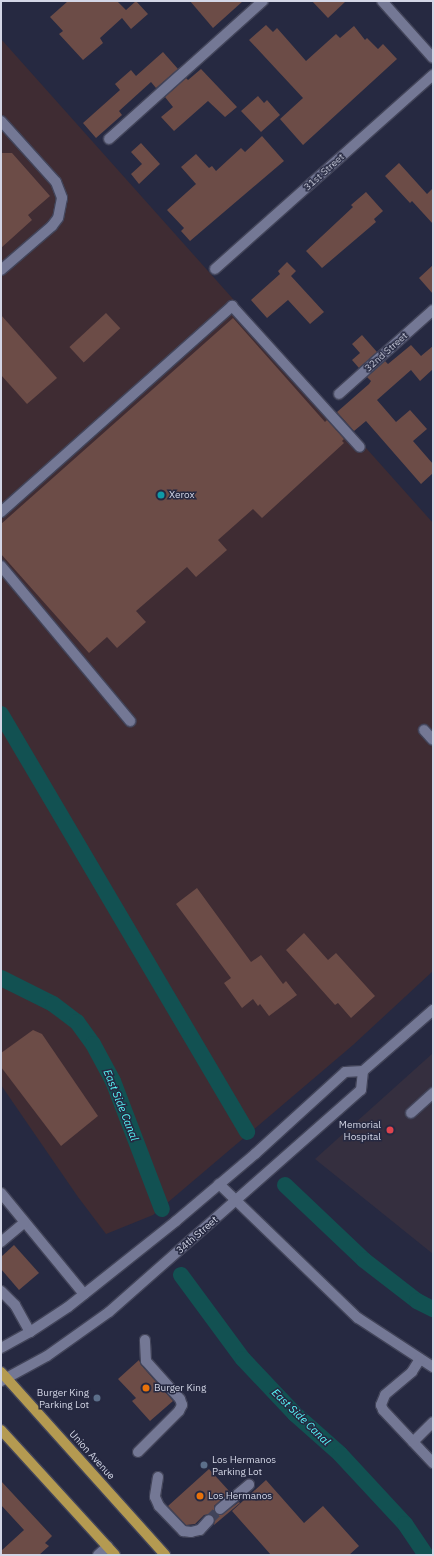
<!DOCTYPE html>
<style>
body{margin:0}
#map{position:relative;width:434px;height:1556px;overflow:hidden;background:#262941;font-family:"IBM Plex Sans",sans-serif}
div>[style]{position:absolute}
.industrial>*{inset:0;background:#3f2c33}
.medical>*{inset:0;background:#352f3f}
.canal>*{height:16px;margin:-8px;padding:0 8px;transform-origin:8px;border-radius:8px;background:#125152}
.building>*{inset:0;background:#6c4c47;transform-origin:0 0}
.minor-tunnel>*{height:10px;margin-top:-5px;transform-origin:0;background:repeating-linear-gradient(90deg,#40435a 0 10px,transparent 0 15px)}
.roads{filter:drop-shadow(1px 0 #424459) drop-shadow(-1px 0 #424459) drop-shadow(0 1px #424459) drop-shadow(0 -1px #424459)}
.minor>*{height:10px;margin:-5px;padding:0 5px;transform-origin:5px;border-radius:5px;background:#747895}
.major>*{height:10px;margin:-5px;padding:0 5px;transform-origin:5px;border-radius:5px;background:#b49a51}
.dots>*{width:11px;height:11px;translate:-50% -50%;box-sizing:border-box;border:2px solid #262941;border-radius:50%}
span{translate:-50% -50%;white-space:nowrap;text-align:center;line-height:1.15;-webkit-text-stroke:3px #262941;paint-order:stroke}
.street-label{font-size:10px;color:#d3d6e6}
.poi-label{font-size:10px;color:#d3d6e6}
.left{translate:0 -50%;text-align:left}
.right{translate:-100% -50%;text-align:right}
.water-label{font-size:11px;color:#56f7f9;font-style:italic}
.frame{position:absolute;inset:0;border:2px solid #d3d6e6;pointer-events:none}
</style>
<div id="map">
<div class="industrial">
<i style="clip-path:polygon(1px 39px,433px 523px,433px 971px,353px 1045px,153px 1215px,106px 1234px,78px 1197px,1px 1085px)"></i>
</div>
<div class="medical">
<i style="clip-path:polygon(433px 1053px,433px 1254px,315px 1159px)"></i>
</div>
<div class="canal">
<i style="left:1px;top:714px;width:485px;rotate:59.5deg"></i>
<i style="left:1px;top:978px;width:58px;rotate:26.6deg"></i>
<i style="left:53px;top:1004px;width:30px;rotate:37deg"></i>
<i style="left:77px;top:1022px;width:27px;rotate:54deg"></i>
<i style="left:93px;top:1044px;width:42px;rotate:61.6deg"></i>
<i style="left:113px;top:1081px;width:137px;rotate:69.1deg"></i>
<i style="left:285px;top:1185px;width:109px;rotate:43.5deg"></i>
<i style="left:364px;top:1260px;width:67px;rotate:37.7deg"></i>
<i style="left:417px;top:1301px;width:18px;rotate:27deg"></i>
<i style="left:181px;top:1275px;width:104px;rotate:53.6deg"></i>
<i style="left:243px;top:1359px;width:76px;rotate:46.6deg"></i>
<i style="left:295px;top:1414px;width:60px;rotate:41.6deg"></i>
<i style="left:340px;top:1454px;width:96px;rotate:47.1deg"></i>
<i style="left:405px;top:1524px;width:37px;rotate:56deg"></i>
</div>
<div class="building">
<i style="clip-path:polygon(68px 1px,117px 1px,126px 10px,136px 1px,148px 14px,131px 29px,122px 18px,100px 38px,103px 43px,83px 60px,59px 34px,63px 31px,50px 17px)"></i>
<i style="clip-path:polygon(190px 1px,243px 1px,213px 28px)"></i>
<i style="clip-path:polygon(312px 1px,346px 1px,328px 18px)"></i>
<i style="clip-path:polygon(266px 25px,273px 32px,277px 28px,306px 61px,336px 34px,340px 38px,354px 26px,365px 40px,367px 38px,378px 49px,383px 44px,397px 59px,303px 145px,280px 119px,303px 98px,249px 40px)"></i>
<i style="clip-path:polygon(163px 52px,178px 69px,156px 88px,151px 82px,119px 111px,122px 115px,96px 138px,83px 123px,120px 90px,115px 84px,131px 70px,136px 76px)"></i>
<i style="clip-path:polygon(201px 69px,237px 107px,225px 117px,208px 101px,174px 131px,161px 117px,173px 107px,165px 97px,186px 78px,188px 80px)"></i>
<i style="clip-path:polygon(258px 96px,264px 103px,267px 100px,280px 115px,261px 132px,241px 111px)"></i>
<i style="clip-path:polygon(262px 136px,284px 161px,190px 241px,181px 231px,184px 228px,167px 210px,196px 184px,181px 167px,196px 154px,209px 168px,212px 166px,216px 171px,241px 148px,245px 152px)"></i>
<i style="clip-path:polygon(141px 143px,160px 164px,139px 184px,131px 174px,142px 164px,131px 152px)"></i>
<i style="clip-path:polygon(1px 153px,12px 153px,50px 196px,28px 215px,32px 220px,1px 248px)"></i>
<i style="clip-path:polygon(399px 163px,427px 194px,433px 188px,433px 224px,412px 201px,410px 203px,385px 176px)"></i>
<i style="clip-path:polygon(366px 192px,383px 211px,374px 219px,376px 222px,322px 268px,306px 251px,353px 207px,351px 205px)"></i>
<i style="clip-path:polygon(287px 262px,296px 271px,291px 276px,324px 312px,310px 324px,288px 300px,267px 318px,251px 300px,280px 274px,278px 271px)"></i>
<i style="clip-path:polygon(433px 265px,433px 294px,419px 278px)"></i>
<i style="left:106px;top:313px;width:21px;height:50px;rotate:47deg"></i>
<i style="clip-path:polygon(1px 315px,57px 378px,27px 404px,1px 375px)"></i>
<i style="clip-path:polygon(233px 318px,325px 422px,327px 420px,344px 439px,342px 441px,344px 443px,262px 518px,253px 509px,218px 540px,227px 550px,196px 577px,187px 567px,136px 611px,146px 622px,117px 648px,107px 637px,89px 653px,1px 554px,1px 524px)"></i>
<i style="clip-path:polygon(362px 335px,377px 352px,359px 368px,352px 360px,360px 353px,352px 344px)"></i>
<i style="clip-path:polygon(411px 345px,421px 356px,433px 346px,433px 369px,420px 381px,411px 370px,377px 400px,396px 422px,410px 410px,427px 429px,413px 441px,433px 464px,433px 473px,421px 484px,366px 421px,354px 431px,337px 412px,369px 384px,371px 381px,367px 377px,385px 361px,388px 364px)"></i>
<i style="clip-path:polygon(197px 888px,251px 962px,261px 955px,283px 984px,286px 981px,297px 995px,269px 1016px,260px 1004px,258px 1006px,253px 999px,242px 1008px,224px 983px,231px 978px,176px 904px)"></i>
<i style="clip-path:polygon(304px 933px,328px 960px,336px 953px,375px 996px,351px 1018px,338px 1003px,335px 1005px,286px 950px)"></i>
<i style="clip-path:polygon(33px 1030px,42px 1034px,98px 1116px,61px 1146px,1px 1067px,1px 1053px)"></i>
<i style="clip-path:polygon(14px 1245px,39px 1273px,19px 1290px,1px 1269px,1px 1257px)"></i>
<i style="clip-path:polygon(139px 1360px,141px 1365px,173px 1401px,150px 1421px,132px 1401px,136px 1398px,118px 1379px)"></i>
<i style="clip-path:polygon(209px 1469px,230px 1492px,214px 1506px,215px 1513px,221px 1515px,239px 1502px,240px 1503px,214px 1525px,215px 1518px,210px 1514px,204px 1515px,195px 1524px,186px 1525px,168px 1506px)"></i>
<i style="clip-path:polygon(266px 1480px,304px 1523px,323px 1506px,359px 1546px,349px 1555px,271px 1555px,232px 1511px)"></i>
<i style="clip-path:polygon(1px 1481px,52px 1536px,45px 1543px,49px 1546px,39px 1555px,1px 1555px,1px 1551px,24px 1530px,1px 1505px)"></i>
</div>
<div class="minor-tunnel">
<i style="left:209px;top:1520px;width:16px;rotate:-45deg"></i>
</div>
<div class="roads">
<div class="minor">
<i style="left:382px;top:1px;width:76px;rotate:48.2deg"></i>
<i style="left:1px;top:121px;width:82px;rotate:48deg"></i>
<i style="left:56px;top:182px;width:17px;rotate:69deg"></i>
<i style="left:62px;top:198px;width:20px;rotate:101deg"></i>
<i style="left:58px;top:218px;width:10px;rotate:127deg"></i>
<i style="left:52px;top:226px;width:67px;rotate:139.2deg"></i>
<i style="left:109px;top:139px;width:207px;rotate:-41.9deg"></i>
<i style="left:215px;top:269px;width:292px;rotate:-41.7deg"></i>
<i style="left:339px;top:394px;width:126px;rotate:-41.8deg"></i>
<i style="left:1px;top:512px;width:310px;rotate:-41.7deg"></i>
<i style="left:232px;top:306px;width:190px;rotate:47.8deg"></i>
<i style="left:1px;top:566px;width:202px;rotate:50.2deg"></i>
<i style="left:424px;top:730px;width:13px;rotate:48deg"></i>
<i style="left:411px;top:1113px;width:30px;rotate:-42deg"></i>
<i style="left:219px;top:1184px;width:193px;rotate:44deg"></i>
<i style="left:358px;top:1318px;width:90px;rotate:33.2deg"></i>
<i style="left:1px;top:1193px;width:131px;rotate:50.6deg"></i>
<i style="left:1px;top:1242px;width:30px;rotate:-40deg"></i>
<i style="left:1px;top:1291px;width:20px;rotate:45deg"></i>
<i style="left:15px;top:1305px;width:31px;rotate:61deg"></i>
<i style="left:1px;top:1348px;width:33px;rotate:-29deg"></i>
<i style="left:30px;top:1332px;width:45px;rotate:-33.3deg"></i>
<i style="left:68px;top:1307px;width:138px;rotate:-38.5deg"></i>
<i style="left:176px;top:1221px;width:104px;rotate:-40.3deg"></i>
<i style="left:255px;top:1154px;width:122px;rotate:-42.3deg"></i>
<i style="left:345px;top:1072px;width:18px;rotate:-3deg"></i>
<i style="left:363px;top:1071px;width:93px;rotate:-41.1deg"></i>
<i style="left:420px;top:1359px;width:15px;rotate:122deg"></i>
<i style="left:412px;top:1372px;width:35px;rotate:140deg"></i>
<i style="left:385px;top:1395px;width:11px;rotate:112deg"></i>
<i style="left:381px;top:1405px;width:5px;rotate:68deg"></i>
<i style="left:383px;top:1410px;width:73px;rotate:46.7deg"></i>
<i style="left:1px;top:1381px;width:52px;rotate:-28.5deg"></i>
<i style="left:47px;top:1356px;width:76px;rotate:-35.4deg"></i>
<i style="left:109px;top:1312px;width:336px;rotate:-41.4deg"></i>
<i style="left:361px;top:1090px;width:19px;rotate:-84deg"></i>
<i style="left:413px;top:1442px;width:28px;rotate:-45deg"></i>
<i style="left:138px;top:1452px;width:58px;rotate:-45deg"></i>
<i style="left:179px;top:1411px;width:7px;rotate:-63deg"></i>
<i style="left:182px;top:1405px;width:6px;rotate:-108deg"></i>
<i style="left:180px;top:1399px;width:51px;rotate:-131.8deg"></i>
<i style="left:146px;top:1361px;width:21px;rotate:-93deg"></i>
<i style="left:158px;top:1477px;width:20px;rotate:99deg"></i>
<i style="left:155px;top:1497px;width:10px;rotate:66deg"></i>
<i style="left:159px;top:1506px;width:35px;rotate:46deg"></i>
<i style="left:183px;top:1531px;width:8px;rotate:7deg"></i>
<i style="left:191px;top:1532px;width:9px;rotate:-13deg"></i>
<i style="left:200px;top:1530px;width:13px;rotate:-48deg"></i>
<i style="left:220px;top:1509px;width:38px;rotate:-40deg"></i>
<i style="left:98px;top:1555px;width:13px;rotate:-42deg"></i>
</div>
<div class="major">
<i style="left:1px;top:1372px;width:246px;rotate:48.1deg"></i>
<i style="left:1px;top:1430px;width:169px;rotate:47.6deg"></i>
</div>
</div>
<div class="dots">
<i style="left:161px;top:495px;background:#0f9aa8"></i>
<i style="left:390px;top:1130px;background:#e0444e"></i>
<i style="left:146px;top:1388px;background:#e8710a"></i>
<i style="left:97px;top:1398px;background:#5c6f8a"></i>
<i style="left:204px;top:1465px;background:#5c6f8a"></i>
<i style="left:200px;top:1496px;background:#e8710a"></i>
</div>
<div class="street-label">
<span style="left:324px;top:172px;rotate:-42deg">31st Street</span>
<span style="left:386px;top:352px;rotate:-42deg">32nd Street</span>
<span style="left:197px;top:1235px;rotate:-41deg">34th Street</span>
<span style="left:92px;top:1455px;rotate:48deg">Union Avenue</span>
</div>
<div class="poi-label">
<span class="left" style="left:169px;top:495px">Xerox</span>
<span class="right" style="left:381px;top:1130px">Memorial<br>Hospital</span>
<span class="left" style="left:154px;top:1388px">Burger King</span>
<span class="right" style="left:89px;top:1398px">Burger King<br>Parking Lot</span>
<span class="left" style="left:212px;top:1465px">Los Hermanos<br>Parking Lot</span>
<span class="left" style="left:208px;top:1496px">Los Hermanos</span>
</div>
<div class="water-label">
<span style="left:121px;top:1105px;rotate:68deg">East Side Canal</span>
<span style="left:301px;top:1417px;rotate:44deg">East Side Canal</span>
</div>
<div class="frame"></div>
</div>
